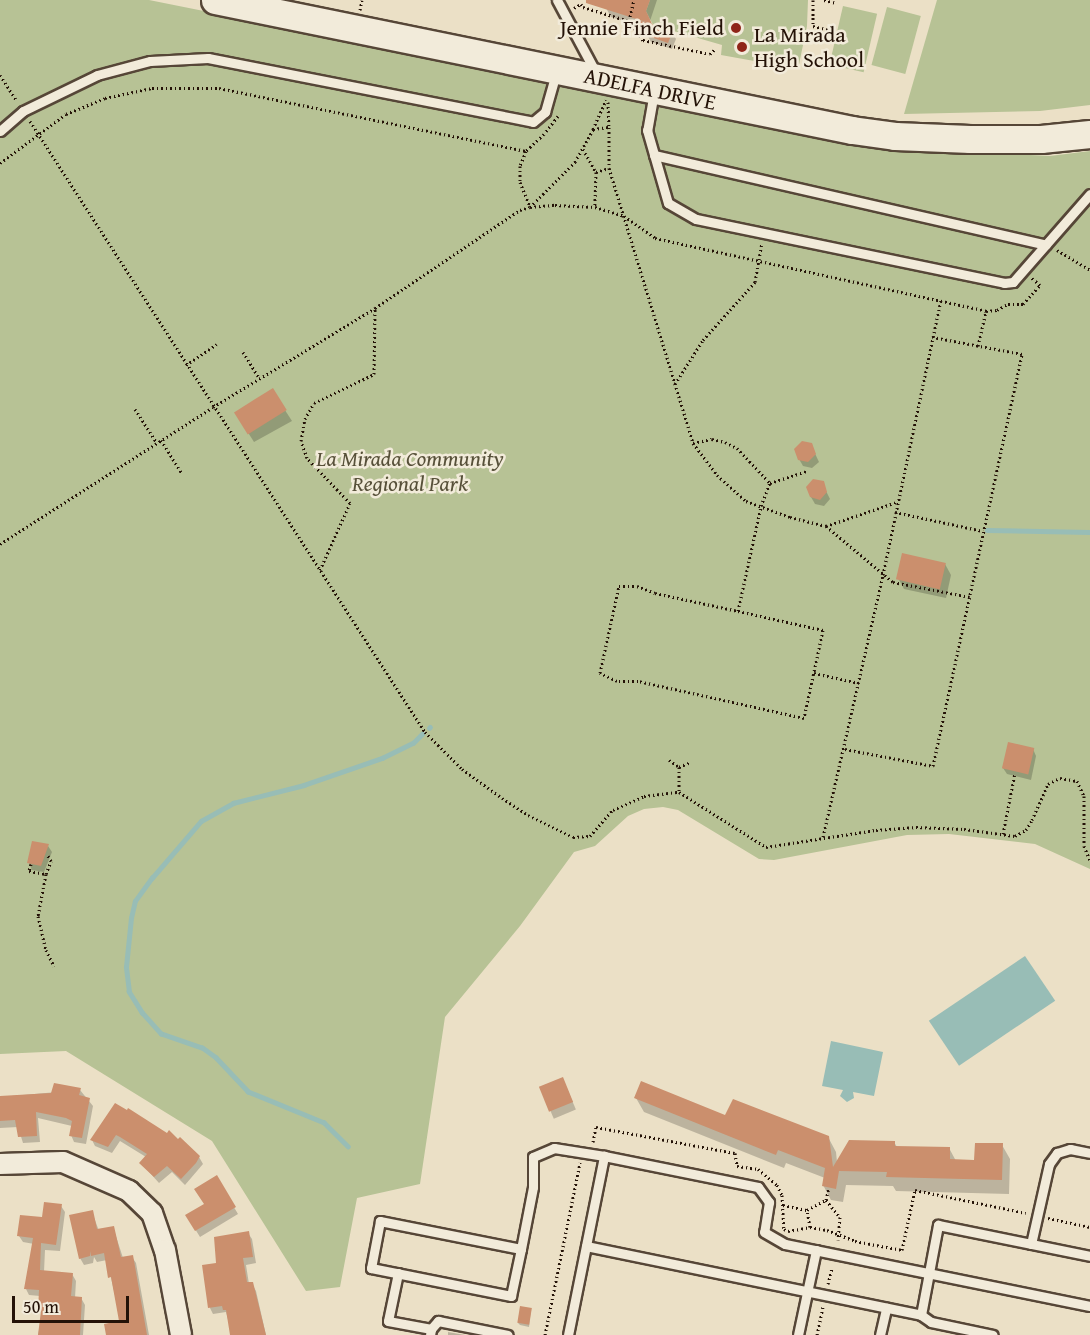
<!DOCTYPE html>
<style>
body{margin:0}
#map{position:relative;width:1090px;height:1335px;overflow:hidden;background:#ebe0c6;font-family:"Gentium Book Plus",serif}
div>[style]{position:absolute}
.green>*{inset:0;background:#b7c295;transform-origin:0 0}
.water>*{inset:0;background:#98bdb6;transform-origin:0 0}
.shadow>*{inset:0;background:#0003;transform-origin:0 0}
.stream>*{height:4.5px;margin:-2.25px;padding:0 2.25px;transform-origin:2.25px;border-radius:2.25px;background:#98bdb6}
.building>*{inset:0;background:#cb8f6d;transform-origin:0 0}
.path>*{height:3px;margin-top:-1.5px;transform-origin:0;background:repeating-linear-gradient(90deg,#241207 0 1.5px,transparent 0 4.5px)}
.roads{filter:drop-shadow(2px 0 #564637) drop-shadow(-2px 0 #564637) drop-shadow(0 2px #564637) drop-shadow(0 -2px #564637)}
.lane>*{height:9px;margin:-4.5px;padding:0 4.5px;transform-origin:4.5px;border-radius:4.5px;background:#f2ebda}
.street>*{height:20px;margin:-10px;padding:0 10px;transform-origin:10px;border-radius:10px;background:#f2ebda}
.secondary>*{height:27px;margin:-13.5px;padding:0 13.5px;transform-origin:13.5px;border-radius:13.5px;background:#f2ebda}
.dots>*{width:16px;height:16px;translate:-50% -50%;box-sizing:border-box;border:3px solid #f2ebda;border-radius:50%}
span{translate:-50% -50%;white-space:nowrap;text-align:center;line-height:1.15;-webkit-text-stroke:5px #f2ebda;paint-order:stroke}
.poi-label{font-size:22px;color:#241207}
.right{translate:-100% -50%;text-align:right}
.left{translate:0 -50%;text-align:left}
.street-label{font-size:22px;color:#241207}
.park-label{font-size:22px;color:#575039;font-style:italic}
.scale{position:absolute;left:12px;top:1296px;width:117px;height:27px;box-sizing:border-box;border:3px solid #241207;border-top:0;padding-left:8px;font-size:18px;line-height:21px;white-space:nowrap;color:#241207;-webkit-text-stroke:4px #f2ebda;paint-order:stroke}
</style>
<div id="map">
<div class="green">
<i style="clip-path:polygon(0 0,149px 0,885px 148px,1050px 156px,1090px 151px,1090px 869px,1035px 844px,949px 834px,907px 835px,774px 860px,759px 859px,678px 810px,663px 807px,644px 809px,628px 816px,595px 846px,574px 852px,520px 926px,445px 1017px,420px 1184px,357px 1198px,340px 1287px,306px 1291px,212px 1141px,66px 1051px,0 1054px)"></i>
<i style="clip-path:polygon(650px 0,808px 0,807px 26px,798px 69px,721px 55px,722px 45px,653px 25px,646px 11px)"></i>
<i style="clip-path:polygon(937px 0,1090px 0,1090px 105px,1040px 111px,904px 114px)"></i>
<i style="left:843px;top:6px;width:35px;height:60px;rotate:13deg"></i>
<i style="left:887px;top:7px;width:35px;height:60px;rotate:15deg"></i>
</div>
<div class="water">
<i style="left:1025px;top:956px;width:54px;height:116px;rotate:56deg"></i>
<i style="clip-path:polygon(831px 1041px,883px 1052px,874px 1096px,853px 1092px,854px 1098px,847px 1102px,840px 1096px,843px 1090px,822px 1086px)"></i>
</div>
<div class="shadow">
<i style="clip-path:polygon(608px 0,657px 0,650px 21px,653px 26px,672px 32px,676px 39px,672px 49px,651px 42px,643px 27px,611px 17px,606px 8px)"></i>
<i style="clip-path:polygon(272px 390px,292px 421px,254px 442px,242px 423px)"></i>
<i style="clip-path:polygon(811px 445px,819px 462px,812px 468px,803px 466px,799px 459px)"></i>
<i style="clip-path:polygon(824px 487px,830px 499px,824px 506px,815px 504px,811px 497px)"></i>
<i style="clip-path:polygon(945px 564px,951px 575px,946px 598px,904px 589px,898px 578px)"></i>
<i style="clip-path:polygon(1033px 749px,1036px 756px,1031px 780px,1007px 774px,1003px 768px)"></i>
<i style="clip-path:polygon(48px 846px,52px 852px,44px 872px,32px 870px,29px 863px)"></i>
<i style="left:563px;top:1079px;width:33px;height:24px;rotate:67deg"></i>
<i style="clip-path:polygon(80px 1090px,93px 1106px,86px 1144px,74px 1142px,71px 1135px,72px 1126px,38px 1118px,40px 1142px,23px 1143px,18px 1127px,0 1128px,0 1097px)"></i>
<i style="clip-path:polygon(636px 1098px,828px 1137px,836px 1152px,837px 1162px,894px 1142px,897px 1147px,949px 1148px,956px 1161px,976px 1161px,1002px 1145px,1010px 1159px,1009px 1194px,896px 1191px,893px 1186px,846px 1185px,843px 1202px,831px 1200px,823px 1185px,825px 1178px,786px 1163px,784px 1168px,644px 1112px)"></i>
<i style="clip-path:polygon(115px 1105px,199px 1157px,203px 1164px,185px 1185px,172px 1172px,159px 1183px,141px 1163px,146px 1157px,120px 1141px,112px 1153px,95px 1146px,92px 1140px)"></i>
<i style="clip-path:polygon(216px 1177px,238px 1214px,200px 1237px,187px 1216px,206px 1205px)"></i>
<i style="clip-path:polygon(61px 1206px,65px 1212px,60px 1251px,45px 1250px,44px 1272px,72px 1274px,76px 1281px,75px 1298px,81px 1298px,85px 1305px,83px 1335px,38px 1335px,42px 1315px,39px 1310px,40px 1296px,29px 1295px,26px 1289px,34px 1244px,23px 1242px,19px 1236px)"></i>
<i style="clip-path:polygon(92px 1212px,99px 1231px,113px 1227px,123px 1258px,132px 1257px,136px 1263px,149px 1335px,107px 1335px,121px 1322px,107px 1260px,97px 1262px,94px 1257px,93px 1263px,84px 1265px,80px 1258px)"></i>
<i style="clip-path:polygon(248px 1233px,252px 1239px,256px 1263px,246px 1265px,249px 1284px,252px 1284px,256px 1291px,266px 1335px,232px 1335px,226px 1312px,213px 1314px,210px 1308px,218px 1264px)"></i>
<i style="clip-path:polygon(531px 1309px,529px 1327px,520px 1325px,518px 1323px)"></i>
<i style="clip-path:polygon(448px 1332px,465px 1335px,448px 1335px)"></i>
</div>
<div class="stream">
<i style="left:987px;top:530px;width:103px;rotate:1.1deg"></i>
<i style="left:429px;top:728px;width:1px;rotate:-45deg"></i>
<i style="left:348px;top:1147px;width:34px;rotate:-135deg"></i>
<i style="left:324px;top:1123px;width:82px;rotate:-157.8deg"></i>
<i style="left:248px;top:1092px;width:47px;rotate:-133.3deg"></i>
<i style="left:216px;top:1058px;width:17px;rotate:-144deg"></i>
<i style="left:202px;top:1048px;width:43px;rotate:-161.1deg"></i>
<i style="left:161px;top:1034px;width:28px;rotate:-132deg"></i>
<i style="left:142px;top:1013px;width:25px;rotate:-122deg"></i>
<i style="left:129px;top:992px;width:25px;rotate:-97deg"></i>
<i style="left:126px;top:967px;width:49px;rotate:-84.2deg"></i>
<i style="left:131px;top:918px;width:17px;rotate:-77deg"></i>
<i style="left:135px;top:901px;width:29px;rotate:-54deg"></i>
<i style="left:152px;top:878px;width:75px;rotate:-49.3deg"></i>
<i style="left:201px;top:821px;width:37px;rotate:-29deg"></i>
<i style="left:233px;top:803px;width:73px;rotate:-14.2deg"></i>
<i style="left:304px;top:785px;width:83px;rotate:-19.1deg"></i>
<i style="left:382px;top:758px;width:34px;rotate:-26deg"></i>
<i style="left:413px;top:743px;width:13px;rotate:-45deg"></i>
</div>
<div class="building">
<i style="clip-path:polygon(586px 0,650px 0,646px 11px,652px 24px,586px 3px)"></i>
<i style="clip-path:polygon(638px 20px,673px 31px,668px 43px,645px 35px)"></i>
<i style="left:273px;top:388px;width:26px;height:46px;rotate:58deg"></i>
<i style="clip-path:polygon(802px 441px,812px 443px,816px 454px,808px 462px,798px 460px,794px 449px)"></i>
<i style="clip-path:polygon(813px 479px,824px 481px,827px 492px,820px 500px,810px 497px,806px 487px)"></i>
<i style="left:902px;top:553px;width:45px;height:27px;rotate:13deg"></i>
<i style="left:1008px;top:742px;width:27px;height:27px;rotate:13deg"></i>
<i style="clip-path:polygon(32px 841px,49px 844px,41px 866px,27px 863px)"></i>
<i style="left:563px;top:1077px;width:27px;height:26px;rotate:68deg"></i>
<i style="clip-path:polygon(641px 1081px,725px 1115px,733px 1099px,829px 1136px,833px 1167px,849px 1140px,895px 1141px,895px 1146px,950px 1147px,950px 1159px,974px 1160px,975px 1143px,1003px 1143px,1002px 1180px,886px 1177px,887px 1172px,839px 1171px,836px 1189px,822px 1186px,825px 1168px,778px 1150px,776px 1155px,634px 1098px)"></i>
<i style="clip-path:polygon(54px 1083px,81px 1088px,79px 1095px,90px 1098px,82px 1138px,69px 1136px,72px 1121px,66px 1118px,36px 1112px,37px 1136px,18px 1137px,15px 1120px,0 1121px,0 1096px,51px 1093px)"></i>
<i style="clip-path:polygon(115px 1103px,127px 1110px,128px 1108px,167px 1133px,169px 1130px,178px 1139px,180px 1137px,200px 1156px,196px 1163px,181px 1179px,167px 1166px,154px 1177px,139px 1163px,147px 1154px,120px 1137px,116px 1135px,108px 1147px,90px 1140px)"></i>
<i style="clip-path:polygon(217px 1175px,236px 1207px,195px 1231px,185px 1215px,204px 1204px,194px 1189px)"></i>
<i style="clip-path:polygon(44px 1202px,62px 1204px,56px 1245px,41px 1243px,40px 1270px,73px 1273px,71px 1296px,82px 1297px,80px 1335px,38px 1335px,41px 1311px,38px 1311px,39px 1290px,24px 1289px,33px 1238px,17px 1236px,20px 1215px,42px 1217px)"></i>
<i style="clip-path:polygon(93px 1210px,97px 1229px,114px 1226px,121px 1257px,133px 1255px,147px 1335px,106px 1335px,104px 1324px,119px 1321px,111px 1277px,108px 1278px,104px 1253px,91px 1256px,90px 1251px,90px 1256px,79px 1259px,69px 1215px)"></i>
<i style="clip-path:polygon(249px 1231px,253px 1257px,243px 1258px,247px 1282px,253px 1282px,266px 1335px,230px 1335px,226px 1310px,223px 1310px,222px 1306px,208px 1308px,202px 1265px,216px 1263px,214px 1237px)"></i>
<i style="left:520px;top:1306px;width:12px;height:17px;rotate:9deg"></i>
</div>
<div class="path">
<i style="left:813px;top:0;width:26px;rotate:90deg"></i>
<i style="left:813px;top:26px;width:16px;rotate:14deg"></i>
<i style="left:824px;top:0;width:12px;rotate:14deg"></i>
<i style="left:574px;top:8px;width:8px;rotate:-30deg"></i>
<i style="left:581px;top:4px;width:4px;rotate:56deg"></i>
<i style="left:583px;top:7px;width:48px;rotate:16.9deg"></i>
<i style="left:629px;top:21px;width:24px;rotate:54deg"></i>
<i style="left:643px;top:40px;width:68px;rotate:11.8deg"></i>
<i style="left:710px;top:54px;width:8px;rotate:-45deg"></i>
<i style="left:360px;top:10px;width:10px;rotate:-79deg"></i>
<i style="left:629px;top:21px;width:22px;rotate:-77deg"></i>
<i style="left:0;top:75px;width:31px;rotate:57deg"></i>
<i style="left:608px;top:102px;width:25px;rotate:88deg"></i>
<i style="left:558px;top:116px;width:23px;rotate:128deg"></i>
<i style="left:544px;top:134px;width:25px;rotate:137deg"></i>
<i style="left:526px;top:151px;width:16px;rotate:112deg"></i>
<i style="left:520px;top:166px;width:16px;rotate:90deg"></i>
<i style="left:520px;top:182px;width:27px;rotate:68deg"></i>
<i style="left:530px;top:207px;width:64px;rotate:-45deg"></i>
<i style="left:575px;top:162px;width:38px;rotate:-61deg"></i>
<i style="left:593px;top:129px;width:16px;rotate:-7deg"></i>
<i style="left:609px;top:127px;width:41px;rotate:90deg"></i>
<i style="left:609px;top:168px;width:288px;rotate:73deg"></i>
<i style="left:693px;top:443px;width:40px;rotate:53deg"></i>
<i style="left:717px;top:475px;width:39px;rotate:42deg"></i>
<i style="left:746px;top:501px;width:47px;rotate:20deg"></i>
<i style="left:790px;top:517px;width:37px;rotate:14deg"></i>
<i style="left:826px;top:526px;width:87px;rotate:39.9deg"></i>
<i style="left:893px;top:582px;width:78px;rotate:11deg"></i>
<i style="left:30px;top:121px;width:728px;rotate:57.12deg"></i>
<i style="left:425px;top:732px;width:52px;rotate:45deg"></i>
<i style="left:462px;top:769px;width:49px;rotate:35.9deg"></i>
<i style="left:502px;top:798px;width:31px;rotate:33deg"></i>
<i style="left:528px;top:815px;width:50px;rotate:26.1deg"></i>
<i style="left:573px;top:837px;width:17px;rotate:-3deg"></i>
<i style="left:590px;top:836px;width:35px;rotate:-49deg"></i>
<i style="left:613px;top:810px;width:34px;rotate:-24deg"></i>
<i style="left:644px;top:796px;width:35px;rotate:-7deg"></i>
<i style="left:679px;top:792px;width:103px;rotate:32.3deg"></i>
<i style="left:766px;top:847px;width:111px;rotate:-8.8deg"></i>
<i style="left:876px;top:830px;width:40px;rotate:-4.3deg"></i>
<i style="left:916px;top:827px;width:48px;rotate:2.4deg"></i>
<i style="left:964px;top:829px;width:51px;rotate:7.8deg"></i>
<i style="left:1015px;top:836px;width:13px;rotate:-29deg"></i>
<i style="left:1026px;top:830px;width:12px;rotate:-59deg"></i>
<i style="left:1032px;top:820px;width:39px;rotate:-66deg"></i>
<i style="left:1048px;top:784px;width:13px;rotate:-27deg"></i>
<i style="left:1060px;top:778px;width:17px;rotate:10deg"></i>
<i style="left:1077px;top:781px;width:17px;rotate:65deg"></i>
<i style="left:1084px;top:796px;width:50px;rotate:90deg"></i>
<i style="left:1084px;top:846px;width:15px;rotate:67deg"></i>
<i style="left:593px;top:129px;width:32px;rotate:-66deg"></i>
<i style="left:583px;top:149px;width:26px;rotate:61deg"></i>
<i style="left:596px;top:172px;width:35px;rotate:92deg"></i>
<i style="left:0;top:163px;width:82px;rotate:-36.6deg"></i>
<i style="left:66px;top:114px;width:42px;rotate:-22.3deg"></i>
<i style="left:105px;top:98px;width:48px;rotate:-12deg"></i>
<i style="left:152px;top:88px;width:67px"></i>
<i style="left:219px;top:88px;width:313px;rotate:11.6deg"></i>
<i style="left:596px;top:172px;width:14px;rotate:-17deg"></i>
<i style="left:1057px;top:250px;width:39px;rotate:31deg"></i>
<i style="left:978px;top:346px;width:36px;rotate:-77deg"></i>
<i style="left:243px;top:352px;width:31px;rotate:58deg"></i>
<i style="left:186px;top:365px;width:37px;rotate:-34deg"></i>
<i style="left:675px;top:384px;width:52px;rotate:-57.5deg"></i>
<i style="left:703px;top:340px;width:78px;rotate:-48.1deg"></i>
<i style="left:755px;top:282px;width:39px;rotate:-80deg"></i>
<i style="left:135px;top:409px;width:40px;rotate:57.1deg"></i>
<i style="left:161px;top:440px;width:38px;rotate:58deg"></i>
<i style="left:693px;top:443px;width:19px;rotate:-12deg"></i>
<i style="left:712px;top:439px;width:13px;rotate:13deg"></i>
<i style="left:725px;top:442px;width:13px;rotate:27deg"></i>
<i style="left:737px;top:448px;width:48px;rotate:46.7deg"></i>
<i style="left:770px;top:483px;width:40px;rotate:-18deg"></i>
<i style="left:895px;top:512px;width:90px;rotate:12.2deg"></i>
<i style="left:826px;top:526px;width:75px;rotate:-18.7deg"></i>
<i style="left:0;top:544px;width:253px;rotate:-32.7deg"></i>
<i style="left:213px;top:407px;width:190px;rotate:-31.4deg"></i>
<i style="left:375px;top:308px;width:175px;rotate:-34.1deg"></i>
<i style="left:520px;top:210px;width:10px;rotate:-17deg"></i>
<i style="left:530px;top:207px;width:25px;rotate:-5deg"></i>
<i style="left:555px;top:205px;width:40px;rotate:2.9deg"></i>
<i style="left:595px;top:207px;width:30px;rotate:17deg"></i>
<i style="left:624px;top:216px;width:38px;rotate:35deg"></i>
<i style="left:655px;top:238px;width:339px;rotate:12.4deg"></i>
<i style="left:986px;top:311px;width:11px;rotate:-5deg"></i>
<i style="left:997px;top:310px;width:13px;rotate:-29deg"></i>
<i style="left:1008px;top:304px;width:15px"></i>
<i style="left:1023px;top:304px;width:25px;rotate:-48deg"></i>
<i style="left:1040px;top:285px;width:11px;rotate:-139deg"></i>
<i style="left:320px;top:570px;width:73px;rotate:-65.9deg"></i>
<i style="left:350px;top:503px;width:62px;rotate:-133.7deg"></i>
<i style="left:307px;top:458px;width:18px;rotate:-109deg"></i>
<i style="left:301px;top:441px;width:22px;rotate:-80deg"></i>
<i style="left:305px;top:419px;width:18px;rotate:-61deg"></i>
<i style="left:314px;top:403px;width:67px;rotate:-25.8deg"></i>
<i style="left:374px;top:374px;width:65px;rotate:-89.1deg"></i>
<i style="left:738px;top:611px;width:87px;rotate:12.6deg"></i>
<i style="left:823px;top:630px;width:90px;rotate:102.2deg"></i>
<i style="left:804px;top:718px;width:170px;rotate:-167.4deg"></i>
<i style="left:638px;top:681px;width:21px;rotate:180deg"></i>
<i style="left:617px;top:681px;width:19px;rotate:-155deg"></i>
<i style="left:600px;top:673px;width:89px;rotate:-77.7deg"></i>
<i style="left:619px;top:586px;width:18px"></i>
<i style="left:637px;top:586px;width:19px;rotate:21deg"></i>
<i style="left:655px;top:593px;width:85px;rotate:12.2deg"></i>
<i style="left:738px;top:611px;width:107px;rotate:-77.6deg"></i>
<i style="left:761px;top:506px;width:25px;rotate:-69deg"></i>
<i style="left:814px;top:673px;width:46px;rotate:12.5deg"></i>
<i style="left:845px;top:749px;width:90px;rotate:10.9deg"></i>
<i style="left:933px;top:766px;width:422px;rotate:-77.8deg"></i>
<i style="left:1022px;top:354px;width:91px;rotate:-169.2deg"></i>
<i style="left:669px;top:760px;width:12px;rotate:35deg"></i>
<i style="left:679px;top:767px;width:25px;rotate:90deg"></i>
<i style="left:679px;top:767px;width:13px;rotate:-23deg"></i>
<i style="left:1003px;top:834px;width:62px;rotate:-78.9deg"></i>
<i style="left:823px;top:837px;width:269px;rotate:-77.1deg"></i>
<i style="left:883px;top:575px;width:281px;rotate:-78.1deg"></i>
<i style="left:31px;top:864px;width:7px;rotate:106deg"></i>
<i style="left:29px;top:871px;width:17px;rotate:10deg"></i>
<i style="left:46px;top:874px;width:43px;rotate:100.8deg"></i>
<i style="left:38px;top:916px;width:35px;rotate:77deg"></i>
<i style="left:46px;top:950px;width:18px;rotate:63deg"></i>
<i style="left:46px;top:874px;width:14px;rotate:-69deg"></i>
<i style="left:51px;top:861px;width:8px;rotate:-120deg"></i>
<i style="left:593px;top:1142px;width:15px;rotate:-79deg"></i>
<i style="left:596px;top:1127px;width:141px;rotate:10.6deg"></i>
<i style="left:735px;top:1153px;width:13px;rotate:81deg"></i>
<i style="left:737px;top:1166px;width:21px;rotate:8deg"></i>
<i style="left:758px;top:1169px;width:25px;rotate:40deg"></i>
<i style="left:777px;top:1185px;width:11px;rotate:63deg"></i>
<i style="left:782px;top:1195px;width:34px;rotate:87deg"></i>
<i style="left:784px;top:1229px;width:4px;rotate:27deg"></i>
<i style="left:788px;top:1231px;width:22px;rotate:-10deg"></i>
<i style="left:810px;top:1227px;width:17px;rotate:10deg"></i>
<i style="left:827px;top:1230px;width:30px;rotate:21deg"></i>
<i style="left:855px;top:1241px;width:48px;rotate:10.8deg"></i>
<i style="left:902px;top:1250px;width:61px;rotate:-77.8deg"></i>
<i style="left:915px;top:1190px;width:113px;rotate:11.7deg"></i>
<i style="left:826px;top:1200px;width:22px;rotate:51deg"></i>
<i style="left:840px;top:1217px;width:23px;rotate:95deg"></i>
<i style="left:826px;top:1200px;width:13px;rotate:-77deg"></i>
<i style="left:783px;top:1205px;width:25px;rotate:12deg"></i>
<i style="left:1048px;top:1218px;width:43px;rotate:12.1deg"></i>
<i style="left:810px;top:1227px;width:17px;rotate:-100deg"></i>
<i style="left:807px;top:1210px;width:21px;rotate:-28deg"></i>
<i style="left:828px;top:1284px;width:16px;rotate:-76deg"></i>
<i style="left:545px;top:1335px;width:176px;rotate:-78.5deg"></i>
<i style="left:817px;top:1335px;width:30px;rotate:-78deg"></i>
</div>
<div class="roads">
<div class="lane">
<i style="left:557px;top:0;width:83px;rotate:61.9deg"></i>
<i style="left:654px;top:92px;width:39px;rotate:100deg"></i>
<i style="left:647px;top:130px;width:76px;rotate:74deg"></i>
<i style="left:668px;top:203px;width:32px;rotate:30deg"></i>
<i style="left:696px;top:219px;width:315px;rotate:11.7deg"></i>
<i style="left:1004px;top:283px;width:9px;rotate:-6deg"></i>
<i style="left:1013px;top:282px;width:117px;rotate:-48.8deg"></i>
<i style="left:0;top:131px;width:30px;rotate:-41deg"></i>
<i style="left:23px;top:111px;width:82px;rotate:-25.9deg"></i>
<i style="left:97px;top:75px;width:55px;rotate:-14.8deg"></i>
<i style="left:150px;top:61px;width:58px;rotate:-3deg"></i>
<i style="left:208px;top:58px;width:331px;rotate:11.1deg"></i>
<i style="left:533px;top:122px;width:16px;rotate:-40deg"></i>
<i style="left:545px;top:112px;width:41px;rotate:-74.2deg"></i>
<i style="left:654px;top:155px;width:402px;rotate:12.9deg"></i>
<i style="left:1031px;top:1244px;width:82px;rotate:-77.3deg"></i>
<i style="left:1049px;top:1164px;width:14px;rotate:-54deg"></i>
<i style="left:1057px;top:1153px;width:14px;rotate:-17deg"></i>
<i style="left:1070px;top:1149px;width:20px;rotate:11deg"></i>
<i style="left:586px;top:1246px;width:342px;rotate:11.6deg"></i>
<i style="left:921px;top:1315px;width:12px;rotate:35deg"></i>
<i style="left:931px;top:1322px;width:63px;rotate:11.8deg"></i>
<i style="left:521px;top:1249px;width:144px;rotate:-168.8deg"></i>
<i style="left:380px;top:1221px;width:48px;rotate:100.8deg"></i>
<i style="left:371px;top:1268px;width:143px;rotate:11.3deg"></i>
<i style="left:511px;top:1296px;width:48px;rotate:-78deg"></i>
<i style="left:521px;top:1249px;width:63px;rotate:-79deg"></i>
<i style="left:533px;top:1187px;width:30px;rotate:-90deg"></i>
<i style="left:533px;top:1157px;width:23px;rotate:-23deg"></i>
<i style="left:554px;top:1148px;width:51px;rotate:9.1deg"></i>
<i style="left:398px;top:1273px;width:49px;rotate:101.8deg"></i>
<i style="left:388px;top:1321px;width:44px;rotate:10.5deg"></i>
<i style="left:431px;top:1329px;width:6px;rotate:99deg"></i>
<i style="left:921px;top:1315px;width:92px;rotate:-79.3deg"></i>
<i style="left:938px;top:1225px;width:155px;rotate:11.5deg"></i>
<i style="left:431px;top:1329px;width:11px;rotate:-49deg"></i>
<i style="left:438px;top:1321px;width:71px;rotate:11.3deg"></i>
<i style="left:568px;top:1335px;width:183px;rotate:-78.6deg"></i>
<i style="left:604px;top:1156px;width:157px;rotate:11.4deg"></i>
<i style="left:758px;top:1187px;width:19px;rotate:54deg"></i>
<i style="left:769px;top:1202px;width:30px;rotate:99deg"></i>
<i style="left:764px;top:1232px;width:24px;rotate:30deg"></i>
<i style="left:785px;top:1244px;width:311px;rotate:11.5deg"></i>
<i style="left:798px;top:1335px;width:87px;rotate:-78deg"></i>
<i style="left:880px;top:1335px;width:28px;rotate:-77deg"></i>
</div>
<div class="street">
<i style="left:0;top:1164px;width:63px;rotate:-1.8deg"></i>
<i style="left:63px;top:1162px;width:72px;rotate:23.7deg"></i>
<i style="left:129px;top:1191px;width:32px;rotate:44deg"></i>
<i style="left:152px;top:1213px;width:39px;rotate:71deg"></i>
<i style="left:165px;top:1250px;width:86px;rotate:79.3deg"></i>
</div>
<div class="secondary">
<i style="left:215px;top:0;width:650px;rotate:11.53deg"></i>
<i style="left:852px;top:130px;width:43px;rotate:7.9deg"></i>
<i style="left:895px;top:136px;width:75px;rotate:2.3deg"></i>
<i style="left:970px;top:139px;width:71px"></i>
<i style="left:1041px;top:139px;width:49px;rotate:-5.8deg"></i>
</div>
</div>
<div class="dots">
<i style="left:736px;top:28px;background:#8f2418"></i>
<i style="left:742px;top:47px;background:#8f2418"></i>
</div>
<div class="poi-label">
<span class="right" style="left:724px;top:28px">Jennie Finch Field</span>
<span class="left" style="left:754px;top:47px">La Mirada<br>High School</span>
</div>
<div class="street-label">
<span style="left:650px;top:89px;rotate:12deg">ADELFA DRIVE</span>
</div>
<div class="park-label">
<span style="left:410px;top:471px">La Mirada Community<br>Regional Park</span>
</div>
<div class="scale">50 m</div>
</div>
